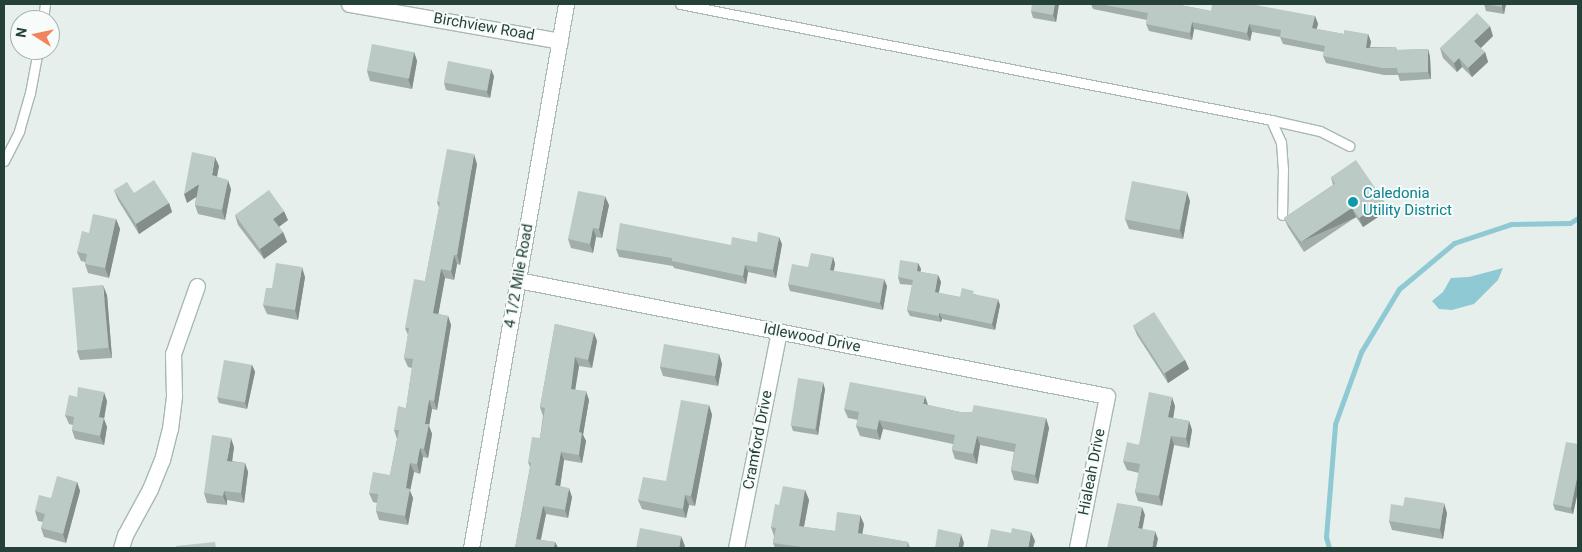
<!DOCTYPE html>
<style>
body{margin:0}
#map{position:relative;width:1582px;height:552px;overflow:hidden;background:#e6efeb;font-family:Roboto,sans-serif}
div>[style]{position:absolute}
.water>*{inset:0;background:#8ec9d4}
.stream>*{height:5px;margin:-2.5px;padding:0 2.5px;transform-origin:2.5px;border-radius:2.5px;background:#8ec9d4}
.roads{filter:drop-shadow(1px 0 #a8b8b2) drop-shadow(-1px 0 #a8b8b2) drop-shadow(0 1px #a8b8b2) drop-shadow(0 -1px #a8b8b2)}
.lane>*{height:9px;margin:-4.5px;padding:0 4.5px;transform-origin:4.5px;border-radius:4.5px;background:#fff}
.street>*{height:15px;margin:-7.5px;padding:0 7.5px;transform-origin:7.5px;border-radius:7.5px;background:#fff}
.wall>*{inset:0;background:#a1aea9}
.shaded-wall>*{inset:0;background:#838d89;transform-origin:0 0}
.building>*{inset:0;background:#bbcac4;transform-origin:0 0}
.dots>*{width:14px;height:14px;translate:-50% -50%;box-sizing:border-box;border:2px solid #f7fbf9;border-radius:50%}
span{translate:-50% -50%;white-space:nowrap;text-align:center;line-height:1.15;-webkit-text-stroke:4px #f7fbf9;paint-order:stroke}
.street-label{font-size:15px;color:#24423a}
.culture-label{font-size:15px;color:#0d838f}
.left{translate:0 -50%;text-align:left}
.frame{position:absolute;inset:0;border:5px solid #24423a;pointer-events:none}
.north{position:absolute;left:10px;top:10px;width:50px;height:50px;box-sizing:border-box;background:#f7fbf9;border:1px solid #a3b1ad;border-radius:50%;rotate:280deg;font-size:14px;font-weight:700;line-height:20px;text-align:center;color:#24423a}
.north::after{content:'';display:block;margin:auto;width:18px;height:22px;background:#f4845f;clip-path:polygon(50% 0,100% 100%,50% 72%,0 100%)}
</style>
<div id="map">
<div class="water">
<i style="clip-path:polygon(1503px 268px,1498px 280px,1474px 304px,1452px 310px,1439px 309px,1432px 301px,1443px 292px,1451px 278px,1469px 277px)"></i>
</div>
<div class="stream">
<i style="left:1329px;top:548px;width:11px;rotate:-105deg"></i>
<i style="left:1326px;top:537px;width:113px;rotate:-85.4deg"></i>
<i style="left:1335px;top:424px;width:77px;rotate:-70.1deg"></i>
<i style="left:1361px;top:352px;width:74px;rotate:-58.9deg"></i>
<i style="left:1399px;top:289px;width:72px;rotate:-39.9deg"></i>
<i style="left:1454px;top:243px;width:60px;rotate:-18.4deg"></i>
<i style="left:1511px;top:224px;width:59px;rotate:-1deg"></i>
<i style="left:1570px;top:223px;width:9px;rotate:-32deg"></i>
</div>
<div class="roads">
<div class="lane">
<i style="left:680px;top:4px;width:602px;rotate:11.1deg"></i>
<i style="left:1271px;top:120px;width:50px;rotate:12.7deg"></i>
<i style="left:1320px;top:131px;width:33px;rotate:27deg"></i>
<i style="left:43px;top:20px;width:16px;rotate:-83deg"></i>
<i style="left:1271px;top:120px;width:24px;rotate:66deg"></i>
<i style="left:1281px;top:142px;width:26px;rotate:86deg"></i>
<i style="left:1283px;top:168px;width:47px;rotate:91.2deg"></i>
<i style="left:4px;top:161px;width:34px;rotate:-63deg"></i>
<i style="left:19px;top:131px;width:40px;rotate:-74deg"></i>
<i style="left:30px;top:93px;width:44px;rotate:-79.5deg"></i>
</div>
<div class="street">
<i style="left:349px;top:4px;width:214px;rotate:9.9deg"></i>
<i style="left:518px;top:280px;width:600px;rotate:11.14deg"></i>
<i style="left:1107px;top:396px;width:155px;rotate:101.2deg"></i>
<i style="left:121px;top:548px;width:14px;rotate:-73deg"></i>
<i style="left:125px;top:535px;width:52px;rotate:-61.5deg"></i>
<i style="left:150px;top:489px;width:31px;rotate:-68deg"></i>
<i style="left:162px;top:460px;width:32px;rotate:-76deg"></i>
<i style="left:170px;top:429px;width:34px;rotate:-83deg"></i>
<i style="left:174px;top:395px;width:41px;rotate:-91.4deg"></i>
<i style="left:173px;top:354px;width:72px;rotate:-70.6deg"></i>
<i style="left:471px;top:548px;width:552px;rotate:-80.09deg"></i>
<i style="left:736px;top:548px;width:221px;rotate:-78.8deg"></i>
</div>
</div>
<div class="wall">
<i style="clip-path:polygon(1059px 4px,1056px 22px,1033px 18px,1031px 11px)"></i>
<i style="clip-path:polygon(1091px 4px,1175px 4px,1211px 11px,1315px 16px,1318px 24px,1316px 29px,1344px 34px,1368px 34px,1371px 42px,1370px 47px,1396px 47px,1397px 50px,1428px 49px,1430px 57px,1431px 79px,1400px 81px,1398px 75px,1384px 75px,1326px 63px,1323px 56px,1324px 52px,1283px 44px,1280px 37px,1252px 32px,1250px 41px,1194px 29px,1192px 40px,1149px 31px,1146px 24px,1147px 20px,1093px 9px)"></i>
<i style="clip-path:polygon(1484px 4px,1506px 4px,1504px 14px,1486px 11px)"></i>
<i style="clip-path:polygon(1493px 36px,1480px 48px,1485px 52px,1488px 62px,1472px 77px,1462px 67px,1457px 72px,1443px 58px,1440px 48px)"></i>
<i style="clip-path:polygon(414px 52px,417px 61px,412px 89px,370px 81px,367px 71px)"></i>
<i style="clip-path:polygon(494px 76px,490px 98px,446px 90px,444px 83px)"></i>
<i style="clip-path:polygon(477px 164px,460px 265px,457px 264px,454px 280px,445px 278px,438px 314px,448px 316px,451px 325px,437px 410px,432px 409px,429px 426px,432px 434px,428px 458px,423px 457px,420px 474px,414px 472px,410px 491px,413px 498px,408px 525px,379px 520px,376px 511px,377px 503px,373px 502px,369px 493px,390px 475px,397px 439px,394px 430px,406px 408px,412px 368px,408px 367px,404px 358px,408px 335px,405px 328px,425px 281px,439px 208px,437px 202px)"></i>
<i style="clip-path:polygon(219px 166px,217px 177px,231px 189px,225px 220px,198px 214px,195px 205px,196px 197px,187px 203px)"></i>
<i style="clip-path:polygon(1331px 177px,1387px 211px,1363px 227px,1356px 217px,1304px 252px,1288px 227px,1284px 218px,1333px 185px)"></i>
<i style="clip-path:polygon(114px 190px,134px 193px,169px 203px,172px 212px,139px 234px,118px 200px)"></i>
<i style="clip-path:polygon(1190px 201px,1183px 239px,1129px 229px,1125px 219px)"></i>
<i style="clip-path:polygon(609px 205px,602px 238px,596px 237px,593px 253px,571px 248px,568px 239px)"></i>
<i style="clip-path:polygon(235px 215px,288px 220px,279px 227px,283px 232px,287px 242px,264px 259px,238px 225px)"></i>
<i style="clip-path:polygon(116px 219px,120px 229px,109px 278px,88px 273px,85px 264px,85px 262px,81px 261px,77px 252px,89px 233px)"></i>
<i style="clip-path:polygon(757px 242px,782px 244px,776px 278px,748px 272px,746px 284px,674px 268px,673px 266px,619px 257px,616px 249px,731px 245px)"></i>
<i style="clip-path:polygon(833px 257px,835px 264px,834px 271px,887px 286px,883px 310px,790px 291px,788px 284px,808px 267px)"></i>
<i style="clip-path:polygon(918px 263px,921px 269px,920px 272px,938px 275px,941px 282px,939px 293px,960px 297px,975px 294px,1000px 305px,995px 330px,942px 319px,941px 322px,910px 316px,907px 310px,912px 285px,900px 284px,898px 277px)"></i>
<i style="clip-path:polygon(305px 277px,298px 320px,267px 314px,263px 305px,272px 288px)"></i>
<i style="clip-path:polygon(107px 295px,112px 358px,80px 360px,77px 351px)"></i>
<i style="clip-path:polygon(555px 324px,594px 333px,597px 341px,592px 368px,579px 366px,575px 389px,589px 400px,583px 435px,586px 441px,582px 463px,564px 460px,560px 486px,572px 497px,568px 518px,546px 514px,541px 540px,555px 542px,558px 548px,515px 548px,530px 467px,528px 462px,540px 438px,543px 416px,540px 407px)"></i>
<i style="clip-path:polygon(1133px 325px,1185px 360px,1189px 369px,1168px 383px,1137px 335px)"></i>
<i style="clip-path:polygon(719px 354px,722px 364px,718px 386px,663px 376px,660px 367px)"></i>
<i style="clip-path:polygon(252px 365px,255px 372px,247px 409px,219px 403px,217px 397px)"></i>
<i style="clip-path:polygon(825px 389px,818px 435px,793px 431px,791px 425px)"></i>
<i style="clip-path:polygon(107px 401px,104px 419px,107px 427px,104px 445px,75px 439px,72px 430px,73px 425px,69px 424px,65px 415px)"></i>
<i style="clip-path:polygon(709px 405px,712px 415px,695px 506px,689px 505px,686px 518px,642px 509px,638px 500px,666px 481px)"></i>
<i style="clip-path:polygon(928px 405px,960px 412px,1046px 418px,1049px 428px,1038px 484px,1014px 480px,1011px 470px,1014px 452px,980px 445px,977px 464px,955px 459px,952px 450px,953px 444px,883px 429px,880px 440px,860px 436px,856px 426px,858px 420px,848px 418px,844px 409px)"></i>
<i style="clip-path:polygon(1175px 406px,1173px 418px,1189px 421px,1192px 430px,1189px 448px,1174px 445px,1162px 506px,1138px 501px,1135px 492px,1139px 473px,1127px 470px,1123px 461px)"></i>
<i style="clip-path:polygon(1578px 444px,1578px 491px,1573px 514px,1555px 510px,1553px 504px)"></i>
<i style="clip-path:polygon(234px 447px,232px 461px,245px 463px,248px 472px,244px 503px,227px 500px,227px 505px,207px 503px,204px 493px)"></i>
<i style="clip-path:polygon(77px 482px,80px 491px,66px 543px,44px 537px,41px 528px,43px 522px,38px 521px,35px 511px,51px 498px)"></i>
<i style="clip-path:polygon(805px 490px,809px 500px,804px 527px,835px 531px,864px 524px,862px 534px,908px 542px,910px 548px,912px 548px,775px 548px,773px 543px,774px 536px,771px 527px,779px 505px)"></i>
<i style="clip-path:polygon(1403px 506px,1447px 513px,1443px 539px,1392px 530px,1389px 521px)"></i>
</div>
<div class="shaded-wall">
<i style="clip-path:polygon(1055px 4px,1059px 4px,1056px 22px,1053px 15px)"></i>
<i style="clip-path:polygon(1502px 4px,1506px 4px,1504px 14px,1502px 7px)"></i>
<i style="clip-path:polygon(1315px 16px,1318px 24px,1315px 36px,1312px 28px)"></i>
<i style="clip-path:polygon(1192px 22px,1194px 29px,1192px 40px,1190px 33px)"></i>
<i style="clip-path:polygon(1249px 24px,1252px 32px,1250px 41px,1247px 33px)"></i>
<i style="clip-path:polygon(1490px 26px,1493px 36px,1478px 51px,1474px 41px)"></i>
<i style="clip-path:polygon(1368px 34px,1371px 42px,1368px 55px,1366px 48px)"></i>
<i style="clip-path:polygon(1428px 49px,1430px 57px,1431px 79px,1428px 72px)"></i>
<i style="clip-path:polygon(414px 52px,417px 61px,412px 89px,408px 79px)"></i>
<i style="clip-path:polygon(1485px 52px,1488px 62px,1472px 77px,1468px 68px)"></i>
<i style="clip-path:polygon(1459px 58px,1462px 67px,1457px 72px,1454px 63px)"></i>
<i style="clip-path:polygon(491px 69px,494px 76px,490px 98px,487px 92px)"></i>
<i style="clip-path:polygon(474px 154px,477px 164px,460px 265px,457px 255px)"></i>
<i style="clip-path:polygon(215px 157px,219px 166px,215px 185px,212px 175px)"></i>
<i style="clip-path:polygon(228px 180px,231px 189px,225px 220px,222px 210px)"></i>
<i style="clip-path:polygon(199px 184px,202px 193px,187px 203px,184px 194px)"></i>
<i style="clip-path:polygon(1187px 192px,1190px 201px,1183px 239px,1180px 230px)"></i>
<i style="clip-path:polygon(605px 196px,609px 205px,602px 238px,599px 229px)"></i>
<i style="clip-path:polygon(1384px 201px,1387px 211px,1363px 227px,1359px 218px)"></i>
<i style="clip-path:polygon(169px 203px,172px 212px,139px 234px,136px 224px)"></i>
<i style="left:1352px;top:208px;width:10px;height:61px;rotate:66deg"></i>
<i style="clip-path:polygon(284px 211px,288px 220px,277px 228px,273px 219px)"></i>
<i style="clip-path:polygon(116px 219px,120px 229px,109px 278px,105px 268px)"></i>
<i style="clip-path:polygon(593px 228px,596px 237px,593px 253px,590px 244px)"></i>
<i style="clip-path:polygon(283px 232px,287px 242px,264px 259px,260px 249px)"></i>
<i style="clip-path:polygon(779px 237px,782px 244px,776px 278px,773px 270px)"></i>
<i style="clip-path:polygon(454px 255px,457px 264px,454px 280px,451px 271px)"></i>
<i style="clip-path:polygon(833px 257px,835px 264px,832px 276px,830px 270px)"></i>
<i style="clip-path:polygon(918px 263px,921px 269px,919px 278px,917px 271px)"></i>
<i style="clip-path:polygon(745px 265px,748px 272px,746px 284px,743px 276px)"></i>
<i style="clip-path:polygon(302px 267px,305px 277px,298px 320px,295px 310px)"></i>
<i style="clip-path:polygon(441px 269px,445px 278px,437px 322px,433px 313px)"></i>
<i style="clip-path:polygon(938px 275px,941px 282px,937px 299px,935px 292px)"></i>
<i style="clip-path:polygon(884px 279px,887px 286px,883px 310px,880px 303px)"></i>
<i style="clip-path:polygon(103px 285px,107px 295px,112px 358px,109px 348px)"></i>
<i style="clip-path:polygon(998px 299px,1000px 305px,995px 330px,992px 324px)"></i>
<i style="clip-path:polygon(939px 313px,942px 319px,941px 322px,939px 316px)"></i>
<i style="clip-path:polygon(448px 316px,451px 325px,437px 410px,434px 401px)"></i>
<i style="clip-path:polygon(594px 333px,597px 341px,592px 368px,588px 360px)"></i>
<i style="clip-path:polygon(719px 354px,722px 364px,718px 386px,715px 377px)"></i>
<i style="clip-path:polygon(575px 357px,579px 366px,574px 397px,571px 389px)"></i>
<i style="clip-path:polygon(1185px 360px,1189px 369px,1168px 383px,1165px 373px)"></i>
<i style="clip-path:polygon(252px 365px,255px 372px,247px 409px,245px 402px)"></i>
<i style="clip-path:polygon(823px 382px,825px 389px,818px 435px,816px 429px)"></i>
<i style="clip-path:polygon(586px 391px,589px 400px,583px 435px,586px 441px,582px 463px,579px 455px,579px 432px)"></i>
<i style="clip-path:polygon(104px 392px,107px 401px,104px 419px,107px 427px,104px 445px,100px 436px,99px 417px)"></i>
<i style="clip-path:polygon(925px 396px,928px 405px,923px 404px)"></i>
<i style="clip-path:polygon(1172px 397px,1175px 406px,1172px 426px,1168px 417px)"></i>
<i style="clip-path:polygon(429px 400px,432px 409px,429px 426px,432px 434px,428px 458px,424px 449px,425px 424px)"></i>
<i style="clip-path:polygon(709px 405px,712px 415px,695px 506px,691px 496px)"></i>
<i style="clip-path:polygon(1046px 418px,1049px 428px,1038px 484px,1035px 475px)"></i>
<i style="clip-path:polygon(879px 420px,883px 429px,880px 440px,877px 430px)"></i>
<i style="clip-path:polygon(1189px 421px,1192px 430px,1189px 448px,1186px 438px)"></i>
<i style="clip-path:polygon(977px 436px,980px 445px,977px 464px,973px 454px)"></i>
<i style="clip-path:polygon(1171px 436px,1174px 445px,1162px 506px,1159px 496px)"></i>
<i style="clip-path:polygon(231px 438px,234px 447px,231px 470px,227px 461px)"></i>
<i style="clip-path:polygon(420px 448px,423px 457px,420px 474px,417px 464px)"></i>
<i style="clip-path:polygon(561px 452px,564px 460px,559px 494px,555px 485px)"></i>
<i style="clip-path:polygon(245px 463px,248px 472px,244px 503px,241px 493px)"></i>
<i style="clip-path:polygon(410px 463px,414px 472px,410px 491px,413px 498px,408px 525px,405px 516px,406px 488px)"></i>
<i style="clip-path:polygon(1578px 473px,1578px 491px,1573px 514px,1571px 508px)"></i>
<i style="clip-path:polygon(77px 482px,80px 491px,66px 543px,63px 534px)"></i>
<i style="clip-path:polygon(569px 488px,572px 497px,568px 518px,565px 510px)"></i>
<i style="clip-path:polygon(805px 490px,809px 500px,802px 536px,799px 526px)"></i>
<i style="clip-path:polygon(224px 491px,227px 500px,227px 505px,223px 496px)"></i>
<i style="clip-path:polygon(685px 495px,689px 505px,686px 518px,683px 509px)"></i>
<i style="clip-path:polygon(1444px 503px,1447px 513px,1443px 539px,1440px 529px)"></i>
<i style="clip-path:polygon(543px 506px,546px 514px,539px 547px,536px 539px)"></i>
<i style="clip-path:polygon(1142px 507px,1145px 515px,1141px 536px,1138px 528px)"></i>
<i style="clip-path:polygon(860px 515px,864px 524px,861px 542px,858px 533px)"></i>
<i style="clip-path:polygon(1155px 531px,1158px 539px,1156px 548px,1152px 548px)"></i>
<i style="clip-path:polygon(1031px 532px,1035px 541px,1033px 548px,1028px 548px)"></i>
<i style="clip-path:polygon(961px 534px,964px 543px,963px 548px,958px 548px)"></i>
<i style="clip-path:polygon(681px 536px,685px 546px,684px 548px,679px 548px)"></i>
<i style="clip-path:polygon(555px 542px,558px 548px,554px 548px)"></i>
</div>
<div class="building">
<i style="clip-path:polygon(1032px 4px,1055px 4px,1053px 15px,1031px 11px)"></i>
<i style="clip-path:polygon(1099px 4px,1175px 4px,1211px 11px,1212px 4px,1250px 4px,1315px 16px,1312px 28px,1344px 34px,1344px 30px,1368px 34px,1366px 48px,1396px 47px,1396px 50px,1428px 49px,1428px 72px,1398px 73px,1397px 68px,1382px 68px,1323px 56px,1325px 46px,1280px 37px,1281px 30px,1249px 24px,1247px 33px,1192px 22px,1190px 33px,1146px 24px,1148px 13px)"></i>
<i style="clip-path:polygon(1484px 4px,1502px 4px,1502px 7px)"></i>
<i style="clip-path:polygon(1477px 13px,1490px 26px,1474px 41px,1485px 52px,1468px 68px,1459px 58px,1454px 63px,1440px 48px)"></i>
<i style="left:372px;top:44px;width:43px;height:27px;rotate:11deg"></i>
<i style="left:448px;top:61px;width:44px;height:22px;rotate:11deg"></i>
<i style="clip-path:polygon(447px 149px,474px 154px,457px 255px,454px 255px,451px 271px,441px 269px,433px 313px,448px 316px,434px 401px,429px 400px,425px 424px,429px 424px,424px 449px,420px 448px,417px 464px,410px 463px,406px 488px,410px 489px,405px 516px,376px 511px,378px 494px,369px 493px,373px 472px,390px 475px,399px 430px,394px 430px,398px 406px,406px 408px,413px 359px,404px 358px,409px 328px,405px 328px,414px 279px,425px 281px,440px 202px,437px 202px)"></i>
<i style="clip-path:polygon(192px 152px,215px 157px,212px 175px,228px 180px,222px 210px,195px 205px,199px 184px,184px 194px)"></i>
<i style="clip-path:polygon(1356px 160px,1384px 201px,1359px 218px,1352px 208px,1301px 242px,1284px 218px,1335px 184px,1331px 177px)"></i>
<i style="clip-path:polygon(154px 180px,169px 203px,136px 224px,114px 190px,127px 182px,134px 193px)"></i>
<i style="left:1132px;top:181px;width:56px;height:39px;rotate:11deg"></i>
<i style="clip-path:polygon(269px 190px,284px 211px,273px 219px,283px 232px,260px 249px,235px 215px)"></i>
<i style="clip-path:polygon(578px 191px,605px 196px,599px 229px,593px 228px,590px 244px,568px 239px)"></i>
<i style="clip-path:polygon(93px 214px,116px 219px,105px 268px,85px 264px,87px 254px,77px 252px,82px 231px,89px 233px)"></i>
<i style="clip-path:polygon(620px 223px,731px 245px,732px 237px,757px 242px,758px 232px,779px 237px,773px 270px,745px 265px,743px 276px,672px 261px,672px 258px,616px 249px)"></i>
<i style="clip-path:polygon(811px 253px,833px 257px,830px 270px,884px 279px,880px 303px,788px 284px,792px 264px,808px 267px)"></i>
<i style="clip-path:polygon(900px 260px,918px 263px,917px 271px,938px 275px,935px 292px,960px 297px,962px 288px,974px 291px,973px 294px,998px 299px,992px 324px,939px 313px,939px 316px,907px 310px,913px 280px,898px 277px)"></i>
<i style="clip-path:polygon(276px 263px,302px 267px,295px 310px,263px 305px,266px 288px,272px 288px)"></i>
<i style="left:103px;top:285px;width:63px;height:31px;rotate:85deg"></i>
<i style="left:1154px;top:312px;width:57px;height:25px;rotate:57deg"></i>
<i style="clip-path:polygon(555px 324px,594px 333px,588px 360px,575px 357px,571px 389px,586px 391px,579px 432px,582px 433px,579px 455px,561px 452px,555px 485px,569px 488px,565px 510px,543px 506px,536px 539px,555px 542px,554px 548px,515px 548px,531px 463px,528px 462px,532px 437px,540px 438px,545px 408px,540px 407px)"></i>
<i style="left:664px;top:344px;width:56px;height:23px;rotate:10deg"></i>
<i style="left:224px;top:360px;width:28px;height:38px;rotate:10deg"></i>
<i style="left:798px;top:378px;width:25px;height:48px;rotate:9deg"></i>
<i style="clip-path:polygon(850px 382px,925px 396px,923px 404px,960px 412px,972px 412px,974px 405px,1046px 418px,1035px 475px,1011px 470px,1016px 444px,977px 436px,973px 454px,952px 450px,955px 435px,879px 420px,877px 430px,856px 426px,859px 412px,844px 409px)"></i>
<i style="clip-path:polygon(78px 387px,104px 392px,99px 417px,104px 418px,100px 436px,72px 430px,74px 417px,65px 415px,69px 395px,77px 397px)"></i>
<i style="clip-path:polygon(1149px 392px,1172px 397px,1168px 417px,1189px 421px,1186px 438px,1171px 436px,1159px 496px,1135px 492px,1140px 464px,1123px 461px,1127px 442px,1139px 445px)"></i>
<i style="clip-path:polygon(681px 400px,709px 405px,691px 496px,685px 495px,683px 509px,638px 500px,643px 477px,666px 481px)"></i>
<i style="clip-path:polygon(212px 435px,231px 438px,227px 461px,245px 463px,241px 493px,224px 491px,223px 496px,204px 493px)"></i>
<i style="clip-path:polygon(1566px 442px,1578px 444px,1578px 473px,1571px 508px,1553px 504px)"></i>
<i style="clip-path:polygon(57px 476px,77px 482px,63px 534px,41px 528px,45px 514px,35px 511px,39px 495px,51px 498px)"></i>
<i style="clip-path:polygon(783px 486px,805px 490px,799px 526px,835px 531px,837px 512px,860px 515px,858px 533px,908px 542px,907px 547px,912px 548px,808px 548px,773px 543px,776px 528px,771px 527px,775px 504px,779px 505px)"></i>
<i style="clip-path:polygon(1405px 497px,1444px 503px,1440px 529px,1389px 521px,1391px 504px,1403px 506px)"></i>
<i style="clip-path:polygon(1117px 503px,1142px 507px,1138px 528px,1155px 531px,1152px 548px,1107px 548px)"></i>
<i style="clip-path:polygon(640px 528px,681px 536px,679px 548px,636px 548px)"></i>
<i style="clip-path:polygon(1012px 528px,1031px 532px,1028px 548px,987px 548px,991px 529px,1011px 533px)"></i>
<i style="clip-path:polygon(938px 529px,961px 534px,958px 548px,935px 548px)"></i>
<i style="clip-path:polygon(215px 542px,216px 548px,177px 548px,176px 546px)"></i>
</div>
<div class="dots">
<i style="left:1353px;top:202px;background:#0f9aa8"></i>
</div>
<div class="street-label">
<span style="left:484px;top:27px;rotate:10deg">Birchview Road</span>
<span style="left:519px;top:276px;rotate:-80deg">4 1/2 Mile Road</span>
<span style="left:812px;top:338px;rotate:11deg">Idlewood Drive</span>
<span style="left:758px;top:440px;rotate:-79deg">Cramford Drive</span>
<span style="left:1092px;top:472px;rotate:-79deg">Hialeah Drive</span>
</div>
<div class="culture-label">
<span class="left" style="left:1363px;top:202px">Caledonia<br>Utility District</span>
</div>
<div class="frame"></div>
<div class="north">N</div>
</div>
